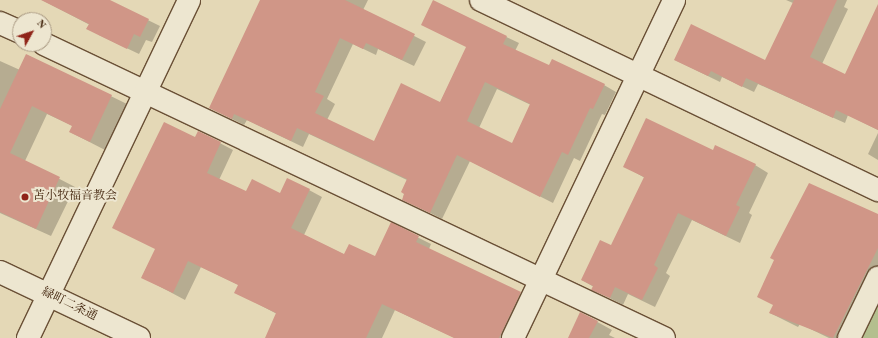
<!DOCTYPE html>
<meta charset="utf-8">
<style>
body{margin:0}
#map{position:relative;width:878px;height:338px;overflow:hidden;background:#e4d8b6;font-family:"Old Standard TT","Noto Serif JP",serif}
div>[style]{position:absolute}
.green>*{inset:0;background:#b3bf8e}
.shadow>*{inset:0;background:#0003}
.building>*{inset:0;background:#d09687}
.roads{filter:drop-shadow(1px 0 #6a5036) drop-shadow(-1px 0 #6a5036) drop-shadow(0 1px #6a5036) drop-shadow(0 -1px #6a5036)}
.minor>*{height:22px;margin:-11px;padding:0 11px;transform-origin:11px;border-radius:11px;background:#ede6d0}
.dots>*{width:11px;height:11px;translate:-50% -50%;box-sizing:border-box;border:2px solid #ede6d0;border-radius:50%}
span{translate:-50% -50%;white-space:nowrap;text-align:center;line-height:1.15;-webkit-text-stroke:4px #ede6d0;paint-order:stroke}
.poi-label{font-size:12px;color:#41230b}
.left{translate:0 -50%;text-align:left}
.street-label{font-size:12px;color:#41230b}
.north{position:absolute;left:12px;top:12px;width:40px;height:40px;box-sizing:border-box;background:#ede6d0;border:1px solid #a89881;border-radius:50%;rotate:50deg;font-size:11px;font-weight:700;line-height:16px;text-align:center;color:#41230b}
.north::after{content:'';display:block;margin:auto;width:14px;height:18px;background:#8f2418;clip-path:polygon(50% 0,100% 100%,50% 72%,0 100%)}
</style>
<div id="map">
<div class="green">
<i style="clip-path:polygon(878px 294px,878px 338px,857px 338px)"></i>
</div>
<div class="shadow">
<i style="clip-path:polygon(42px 0,107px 0,160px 26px,152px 42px,146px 40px,139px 54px,99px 35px,90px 25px)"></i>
<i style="clip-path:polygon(evenodd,261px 0,368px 0,363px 10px,426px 42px,414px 66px,378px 49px,376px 55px,353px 44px,327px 99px,335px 104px,327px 120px,374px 142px,440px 103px,467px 47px,434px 2px,519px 43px,515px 51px,549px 67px,604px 85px,616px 92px,605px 115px,602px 114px,580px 161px,574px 158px,553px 203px,470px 161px,442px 219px,403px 199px,407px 180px,309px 134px,303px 147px,247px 120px,244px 125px,210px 108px,261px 0,497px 89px,531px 105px,512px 145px,479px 128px,497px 89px)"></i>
<i style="clip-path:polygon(786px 0,847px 0,844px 7px,848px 9px,822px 64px,845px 75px,878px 16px,878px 130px,848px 115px,845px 123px,758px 84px,754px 92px,722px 77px,720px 82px,675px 60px,766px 61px,793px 3px)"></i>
<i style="clip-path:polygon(27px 55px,127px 104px,105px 150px,70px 132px,73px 126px,47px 114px,25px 161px,75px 187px,51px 236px,0 213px,0 61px,20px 70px)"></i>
<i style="clip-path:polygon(199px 132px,233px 150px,219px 180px,246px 192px,280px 194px,309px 190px,322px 197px,304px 235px,345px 255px,376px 257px,391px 224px,431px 244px,429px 249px,533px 300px,514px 338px,455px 338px,395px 310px,382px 338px,266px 338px,277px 314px,236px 292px,239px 285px,201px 267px,185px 300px,142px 277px,156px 249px)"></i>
<i style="clip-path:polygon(878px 133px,878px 160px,868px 154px)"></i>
<i style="clip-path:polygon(713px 151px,755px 165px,768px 173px,749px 213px,752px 215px,740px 243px,692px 220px,666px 273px,670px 276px,655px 307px,628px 294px,623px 305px,592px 289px,594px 287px,582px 280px,612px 246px,645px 178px,624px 166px)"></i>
<i style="clip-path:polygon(878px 216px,878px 280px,848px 338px,829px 338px,800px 324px,798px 327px,770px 313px)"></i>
<i style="clip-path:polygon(581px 313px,612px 330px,609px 335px,615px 338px,569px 338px)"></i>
</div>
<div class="building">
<i style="clip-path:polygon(41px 0,110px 0,149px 19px,140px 37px,134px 34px,127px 49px,86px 29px,89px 24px)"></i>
<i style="clip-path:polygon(evenodd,260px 0,345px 0,415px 34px,402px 60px,366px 43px,363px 49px,340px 38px,315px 92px,324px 96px,315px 113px,374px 141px,401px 83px,440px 102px,466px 47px,421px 25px,433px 0,507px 36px,503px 44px,549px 65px,552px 59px,605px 84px,593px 109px,590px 108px,568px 155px,562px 152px,540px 197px,457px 155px,430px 213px,402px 200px,404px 194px,401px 192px,407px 179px,297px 128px,291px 141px,234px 114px,232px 119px,209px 108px,260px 0,485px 82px,530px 104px,512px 143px,467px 121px,485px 82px)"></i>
<i style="clip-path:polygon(794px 0,837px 0,810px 57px,845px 74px,878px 4px,878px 130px,836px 110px,833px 118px,746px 78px,742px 87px,711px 71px,708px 76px,674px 60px,691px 24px,765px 60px)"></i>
<i style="clip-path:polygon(26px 54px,112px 95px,90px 142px,69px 132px,72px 126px,32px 106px,10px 153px,60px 177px,36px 229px,0 212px,0 109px)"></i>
<i style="clip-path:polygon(646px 118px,713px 150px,715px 145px,756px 164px,736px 205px,740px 207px,726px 236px,678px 213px,654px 265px,658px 268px,642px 300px,615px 287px,610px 298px,591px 290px,593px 286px,581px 280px,600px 240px,611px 245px,644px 177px,623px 167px)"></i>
<i style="clip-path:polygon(164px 122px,195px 137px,198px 131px,221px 142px,207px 173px,246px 191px,252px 179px,280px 193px,287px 178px,310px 189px,291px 228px,344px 254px,349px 244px,375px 256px,391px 222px,419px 236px,416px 242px,521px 292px,499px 338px,454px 338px,382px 304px,366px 338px,265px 338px,276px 313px,234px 293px,238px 285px,188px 261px,173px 293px,141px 278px,155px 249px,112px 228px)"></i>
<i style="clip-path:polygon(809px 183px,878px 214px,878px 248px,833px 338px,769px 313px,773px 305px,757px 297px,774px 260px,770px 258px)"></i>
<i style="clip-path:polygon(580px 312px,598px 321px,589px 338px,568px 338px)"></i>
</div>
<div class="roads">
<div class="minor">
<i style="left:481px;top:0;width:440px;rotate:25.6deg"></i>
<i style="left:0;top:23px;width:22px;rotate:24deg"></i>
<i style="left:44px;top:44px;width:686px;rotate:25.37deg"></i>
<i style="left:0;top:272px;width:154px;rotate:25.4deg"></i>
<i style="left:28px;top:338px;width:374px;rotate:-64.5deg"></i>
<i style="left:513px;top:338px;width:374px;rotate:-64.5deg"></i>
<i style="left:849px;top:338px;width:67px;rotate:-64.2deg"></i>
</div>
</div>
<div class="dots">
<i style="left:25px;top:197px;background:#8f2418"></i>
</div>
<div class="poi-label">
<span class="left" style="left:33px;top:197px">苫小牧福音教会</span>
</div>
<div class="street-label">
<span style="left:69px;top:305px;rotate:26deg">緑町二条通</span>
</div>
<div class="north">N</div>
</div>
